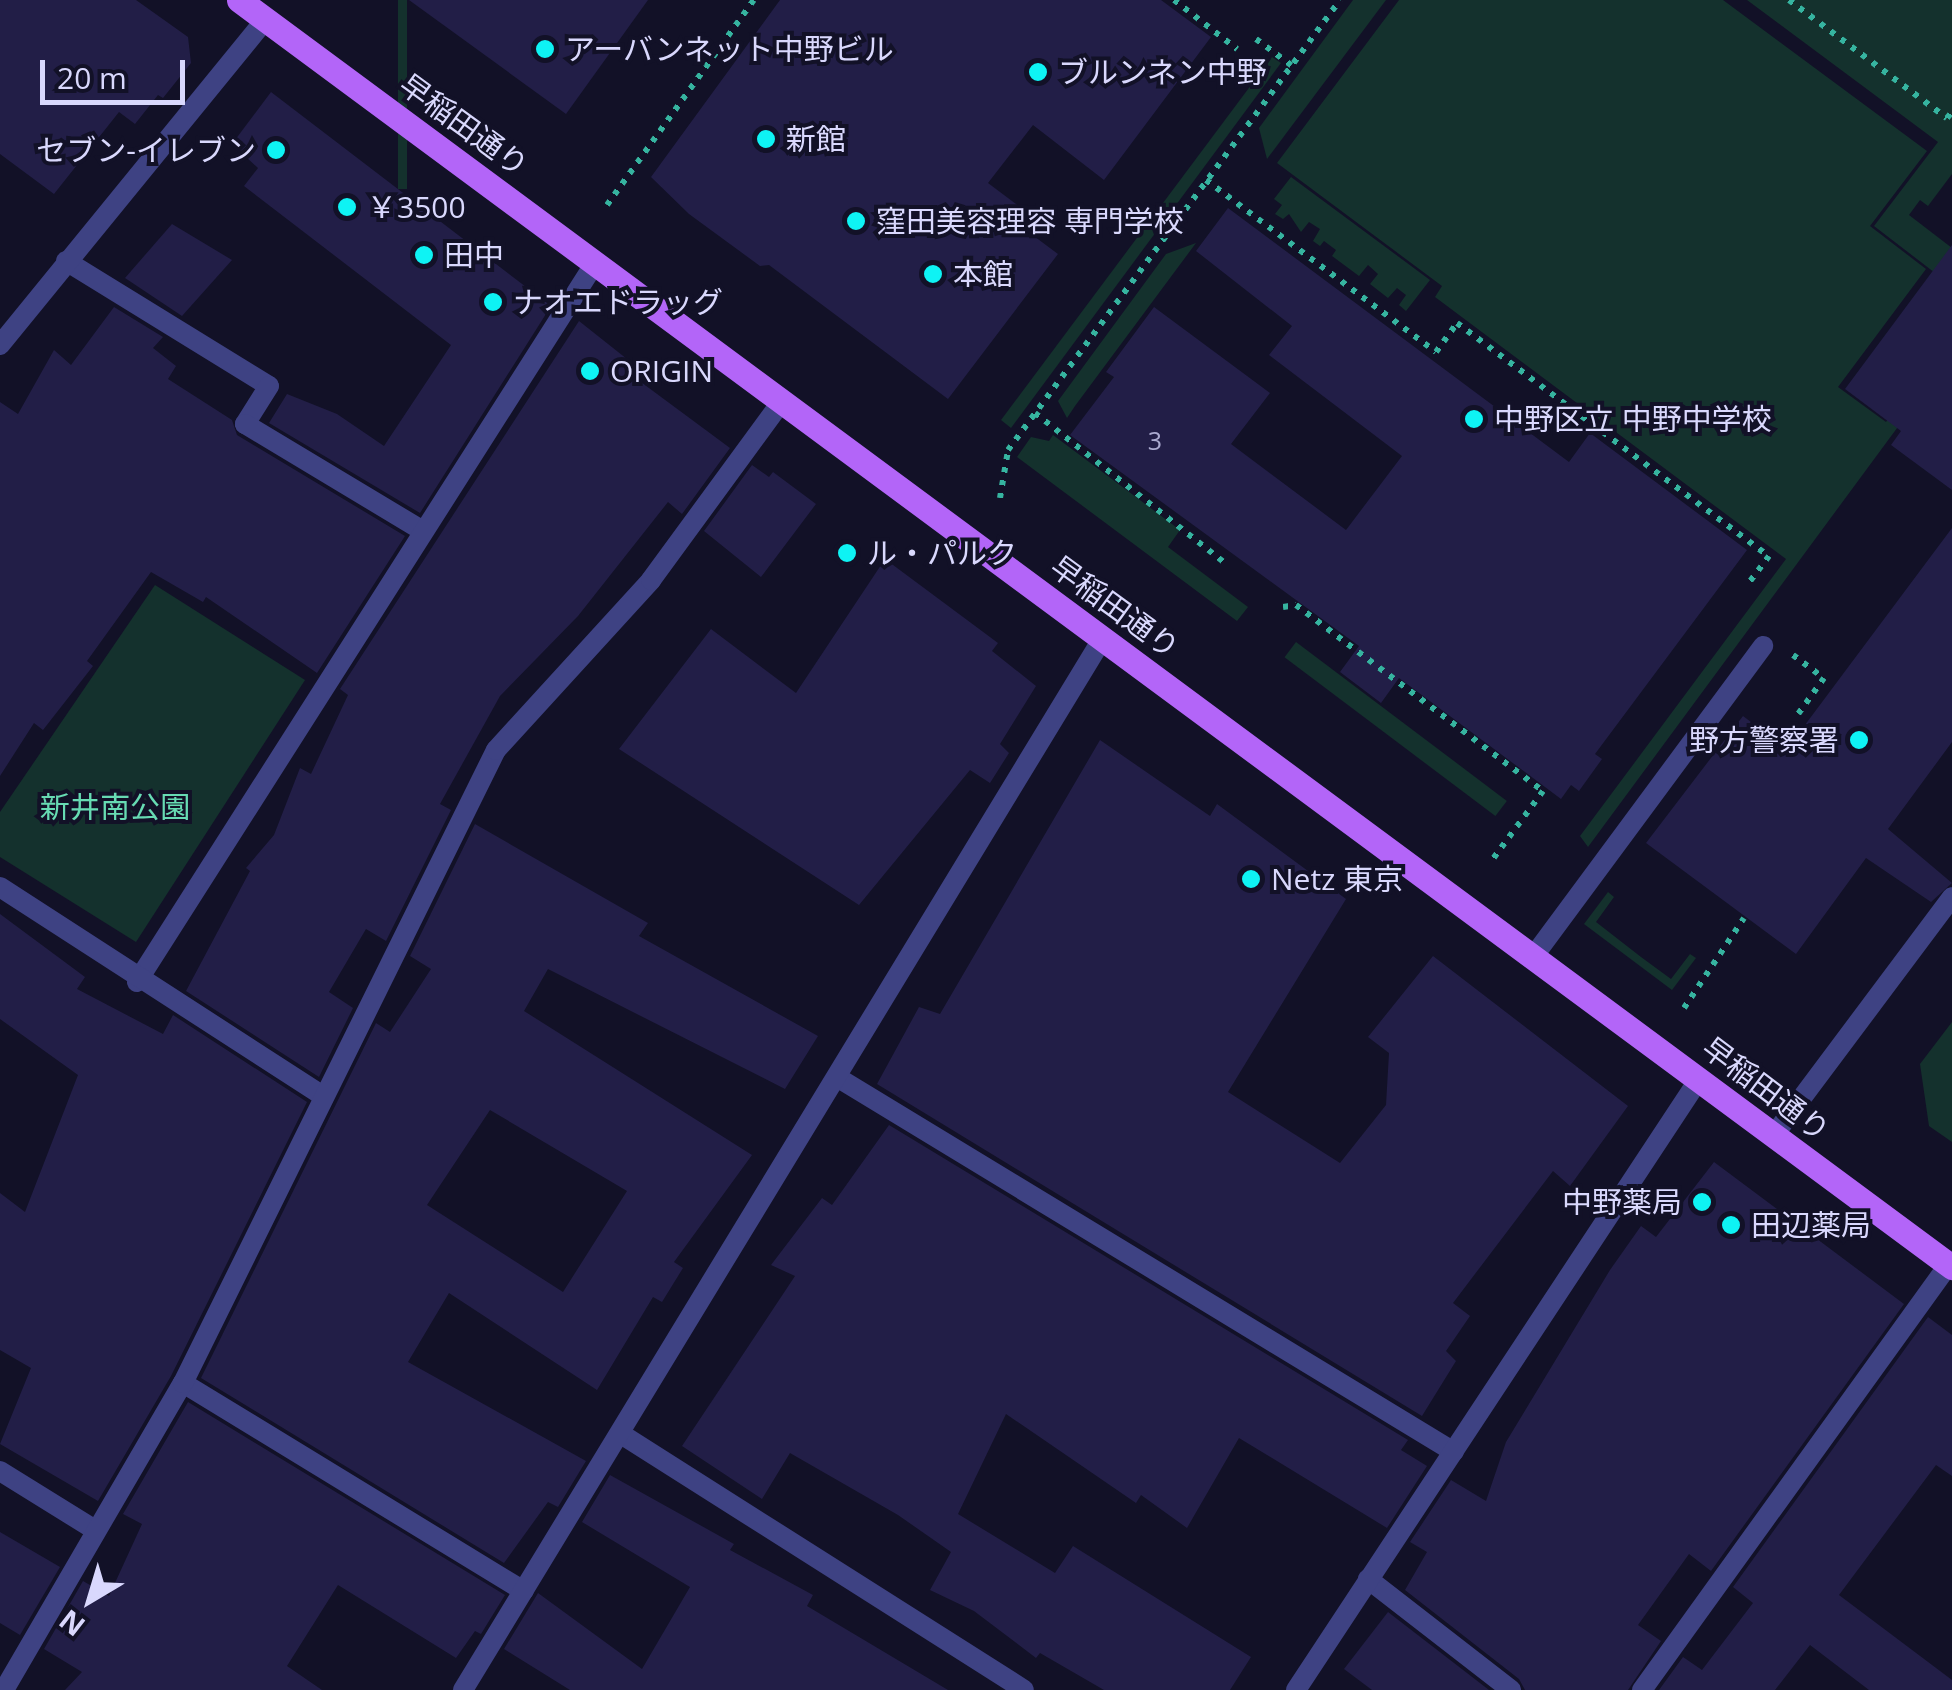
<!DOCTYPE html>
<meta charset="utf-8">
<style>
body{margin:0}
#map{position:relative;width:1952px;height:1690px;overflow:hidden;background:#121127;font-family:"Open Sans","Noto Sans JP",sans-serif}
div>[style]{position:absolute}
.green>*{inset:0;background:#14312d;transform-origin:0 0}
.building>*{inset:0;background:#221e47}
.path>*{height:6px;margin-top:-3px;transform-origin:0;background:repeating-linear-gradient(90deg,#36b4a0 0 5px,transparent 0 13px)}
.service>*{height:20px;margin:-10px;padding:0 10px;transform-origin:10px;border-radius:10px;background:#3e4283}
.minor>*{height:20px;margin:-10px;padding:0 10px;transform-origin:10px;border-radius:10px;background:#3e4283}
.tertiary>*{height:20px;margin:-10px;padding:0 10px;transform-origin:10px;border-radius:10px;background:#3e4283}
.primary>*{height:25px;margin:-12.5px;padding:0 12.5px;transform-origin:12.5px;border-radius:12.5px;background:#b365f8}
.dots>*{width:28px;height:28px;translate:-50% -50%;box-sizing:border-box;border:5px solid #121127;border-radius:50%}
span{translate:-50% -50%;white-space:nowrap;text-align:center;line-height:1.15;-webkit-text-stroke:8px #121127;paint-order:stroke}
.number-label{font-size:25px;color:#abaad0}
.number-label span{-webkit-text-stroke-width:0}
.poi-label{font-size:30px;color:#d9d8fd}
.left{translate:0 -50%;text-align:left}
.right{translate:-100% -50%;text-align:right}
.street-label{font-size:30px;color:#d9d8fd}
.park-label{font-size:30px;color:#67dbb3}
.north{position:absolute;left:40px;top:1550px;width:100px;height:100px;-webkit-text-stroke:8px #121127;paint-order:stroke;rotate:218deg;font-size:28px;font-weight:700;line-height:40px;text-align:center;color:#d9d8fd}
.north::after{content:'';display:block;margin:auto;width:35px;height:45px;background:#d9d8fd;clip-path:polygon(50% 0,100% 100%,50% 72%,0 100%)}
.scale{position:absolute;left:40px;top:60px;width:145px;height:45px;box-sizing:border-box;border:5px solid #d9d8fd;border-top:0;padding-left:12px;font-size:30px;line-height:35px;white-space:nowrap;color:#d9d8fd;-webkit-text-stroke:8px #121127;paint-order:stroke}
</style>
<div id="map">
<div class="green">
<i style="left:398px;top:0;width:9px;height:189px"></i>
<i style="clip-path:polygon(1353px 0,1386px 0,1267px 159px,1259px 128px)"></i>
<i style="clip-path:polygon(1399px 0,1723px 0,1927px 151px,1870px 226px,1926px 269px,1838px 387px,1886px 422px,1952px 334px,1917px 401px,1588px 847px,1580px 836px,1786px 559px,1435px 297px,1442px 286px,1277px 163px)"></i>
<i style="clip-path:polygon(1747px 0,1952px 0,1952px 174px,1928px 206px,1920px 200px,1909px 215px,1952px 248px,1952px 286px,1874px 226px,1938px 142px)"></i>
<i style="clip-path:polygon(1272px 57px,1281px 63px,1011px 428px,1001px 420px)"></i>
<i style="clip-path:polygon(1291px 177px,1430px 280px,1406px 311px,1399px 305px,1406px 295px,1397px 288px,1388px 298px,1370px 284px,1378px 274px,1368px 265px,1359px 276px,1332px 256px,1336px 250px,1324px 241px,1320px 246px,1313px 241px,1320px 229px,1309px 222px,1301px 232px,1289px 214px,1283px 219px,1275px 214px,1282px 205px,1274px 199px)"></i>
<i style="clip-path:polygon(1196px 243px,1075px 406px,1067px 418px,1058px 401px,1166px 254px)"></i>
<i style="clip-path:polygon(1053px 435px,1180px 530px,1168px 547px,1248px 607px,1237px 621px,1017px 457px,1031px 437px,1049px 441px)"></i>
<i style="clip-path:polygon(155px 585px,305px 680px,136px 942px,0 857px,0 812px)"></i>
<i style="left:1296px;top:642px;width:264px;height:19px;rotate:37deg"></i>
<i style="clip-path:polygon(1608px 892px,1614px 897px,1596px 922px,1641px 957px,1671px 979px,1690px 954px,1696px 958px,1672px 990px,1584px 924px)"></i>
<i style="clip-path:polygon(1952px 1022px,1952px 1142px,1929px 1126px,1920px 1064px)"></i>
</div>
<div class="building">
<i style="clip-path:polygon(0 0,136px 0,188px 37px,191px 63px,163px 98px,158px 95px,135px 124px,119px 112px,54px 194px,0 154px)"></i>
<i style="clip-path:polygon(409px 0,648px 0,566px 114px)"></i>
<i style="clip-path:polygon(780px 0,1161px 0,1211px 37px,1104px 180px,1033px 125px,988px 183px,1024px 210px,1015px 222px,1058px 254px,948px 399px,769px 265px,760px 266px,689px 214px,651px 177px)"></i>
<i style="clip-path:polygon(271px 92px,551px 306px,420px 513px,269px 423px,287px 394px,337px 414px,384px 446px,451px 345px,244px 186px,258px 168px,232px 144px)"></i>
<i style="clip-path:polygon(1228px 208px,1569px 462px,1590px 433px,1747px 550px,1595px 754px,1602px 759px,1579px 791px,1571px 785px,1561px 799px,1399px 678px,1381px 703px,1340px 672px,1359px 646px,1070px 435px,1114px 377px,1106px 372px,1154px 307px,1270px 393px,1231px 444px,1346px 530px,1402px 456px,1269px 355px,1292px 326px,1196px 251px)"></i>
<i style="clip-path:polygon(172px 224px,232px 260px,182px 316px,125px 278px)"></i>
<i style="clip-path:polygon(1952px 245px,1952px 490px,1891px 445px,1901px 431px,1845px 389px)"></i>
<i style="clip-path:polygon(114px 307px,163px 337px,153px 348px,176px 366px,168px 379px,232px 420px,237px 435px,405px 536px,317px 673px,206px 597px,203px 602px,151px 572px,87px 661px,93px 666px,43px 730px,34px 723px,0 776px,0 402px,18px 414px,54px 350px,71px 365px)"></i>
<i style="clip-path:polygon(579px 321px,632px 363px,626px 371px,730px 448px,682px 514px,668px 502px,578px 616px,500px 696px,440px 804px,451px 810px,386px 941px,366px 929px,329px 992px,353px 1008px,319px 1077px,186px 991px,250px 871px,246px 868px,274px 835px,300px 768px,311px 774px,348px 695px,340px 689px)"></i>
<i style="clip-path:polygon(752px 465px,769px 477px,773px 472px,816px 504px,761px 577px,704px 531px)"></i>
<i style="clip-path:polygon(1952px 528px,1952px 742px,1888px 829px,1952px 883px,1931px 902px,1866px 858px,1796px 954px,1646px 843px,1743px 716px,1787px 749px)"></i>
<i style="clip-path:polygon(885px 559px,998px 643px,992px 651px,1036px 686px,1000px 744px,1009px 753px,990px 783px,970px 770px,859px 905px,619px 749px,711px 629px,796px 693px)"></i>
<i style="clip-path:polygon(1100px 740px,1210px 816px,1217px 804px,1346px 899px,1228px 1092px,1340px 1163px,1386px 1105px,1389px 1053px,1368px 1037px,1433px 956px,1628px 1106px,1570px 1186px,1553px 1171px,1453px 1303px,1470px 1316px,1446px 1351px,1456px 1361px,1422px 1416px,877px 1084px,919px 1007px,940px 1014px)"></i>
<i style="clip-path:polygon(evenodd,475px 824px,648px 923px,639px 936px,818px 1036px,785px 1089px,548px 969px,524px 1011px,752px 1155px,674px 1262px,683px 1268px,662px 1302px,653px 1297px,597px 1390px,449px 1293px,408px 1362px,586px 1461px,558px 1507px,548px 1502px,504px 1563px,201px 1378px,376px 1023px,390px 1032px,431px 969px,410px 956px,475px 824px,490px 1110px,627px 1191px,563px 1292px,427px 1205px,490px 1110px)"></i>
<i style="clip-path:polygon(0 914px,85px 977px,77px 989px,163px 1034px,173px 1015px,307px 1102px,171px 1376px,98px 1501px,0 1444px,31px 1368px,0 1350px,0 1193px,25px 1212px,78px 1075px,0 1019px)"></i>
<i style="clip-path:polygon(889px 1125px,1408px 1440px,1401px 1450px,1427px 1466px,1387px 1528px,1239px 1438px,1187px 1528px,1141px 1495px,1136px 1503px,1006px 1414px,958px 1514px,1055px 1573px,1073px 1546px,1251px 1657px,1230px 1690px,1104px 1690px,1040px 1653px,1036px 1658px,974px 1611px,930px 1590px,951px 1552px,898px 1515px,790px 1453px,762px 1499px,682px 1446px,795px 1276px,771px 1265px,822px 1198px,832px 1205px)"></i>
<i style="clip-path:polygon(1714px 1162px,1904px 1304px,1711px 1571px,1689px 1554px,1638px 1625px,1661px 1641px,1628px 1690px,1525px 1690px,1519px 1679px,1405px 1590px,1427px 1552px,1410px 1542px,1451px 1480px,1486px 1501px,1506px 1442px,1610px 1270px,1641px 1226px,1656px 1237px)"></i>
<i style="clip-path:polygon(1928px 1317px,1952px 1335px,1952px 1476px,1936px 1465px,1839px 1595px,1952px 1680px,1952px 1690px,1869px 1690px,1810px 1645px,1775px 1690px,1659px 1690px,1683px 1657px,1702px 1670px,1753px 1603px,1733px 1587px)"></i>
<i style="clip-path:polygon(188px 1402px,505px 1595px,481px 1634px,475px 1631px,456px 1658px,338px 1585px,287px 1666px,322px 1690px,65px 1690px,82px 1672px,44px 1649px,83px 1581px,109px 1596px,142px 1524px,123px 1514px)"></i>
<i style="clip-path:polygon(610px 1475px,734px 1544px,730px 1550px,813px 1595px,807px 1606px,948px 1690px,570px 1690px,504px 1649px,538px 1593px,642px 1669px,690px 1587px,582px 1522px)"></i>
<i style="clip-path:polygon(0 1532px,60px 1567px,20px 1635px,0 1623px)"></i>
<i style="clip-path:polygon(1388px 1612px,1489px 1690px,1372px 1690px,1344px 1669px)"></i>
</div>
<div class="path">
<i style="left:1174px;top:0;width:80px;rotate:37.9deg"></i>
<i style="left:1789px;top:0;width:197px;rotate:36.8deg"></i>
<i style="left:1947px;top:118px;width:8px;rotate:-50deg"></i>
<i style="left:1256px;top:39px;width:44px;rotate:36.6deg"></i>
<i style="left:1206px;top:180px;width:287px;rotate:36.8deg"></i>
<i style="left:1436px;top:352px;width:36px;rotate:-54deg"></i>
<i style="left:1457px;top:323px;width:389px;rotate:36.8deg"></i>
<i style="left:1769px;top:556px;width:36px;rotate:127deg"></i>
<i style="left:607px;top:205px;width:252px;rotate:-54.4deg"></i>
<i style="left:1035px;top:413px;width:242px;rotate:38.3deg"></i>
<i style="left:1000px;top:498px;width:49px;rotate:-80.5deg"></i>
<i style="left:1008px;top:450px;width:559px;rotate:-53.58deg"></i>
<i style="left:1283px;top:607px;width:13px;rotate:-9deg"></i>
<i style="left:1296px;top:605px;width:309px;rotate:37deg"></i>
<i style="left:1543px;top:791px;width:89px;rotate:126.4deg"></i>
<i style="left:1793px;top:655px;width:39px;rotate:37deg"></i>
<i style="left:1824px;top:678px;width:44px;rotate:125.8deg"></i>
<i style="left:1684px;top:1008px;width:108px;rotate:-56.3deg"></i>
</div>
<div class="service">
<i style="left:66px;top:261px;width:238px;rotate:31.6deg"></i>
<i style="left:269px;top:386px;width:45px;rotate:122.3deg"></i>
<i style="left:245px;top:424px;width:208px;rotate:31deg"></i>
<i style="left:1533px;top:957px;width:387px;rotate:-53.5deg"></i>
<i style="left:137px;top:982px;width:852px;rotate:-57.5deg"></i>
<i style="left:183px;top:1383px;width:399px;rotate:31.4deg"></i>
</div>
<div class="minor">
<i style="left:0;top:345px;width:421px;rotate:-50.8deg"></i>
<i style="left:0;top:887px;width:386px;rotate:32.9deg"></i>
<i style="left:840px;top:1079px;width:718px;rotate:31.28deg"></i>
<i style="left:621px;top:1434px;width:477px;rotate:32.4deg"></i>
<i style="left:0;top:1471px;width:112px;rotate:31.8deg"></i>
<i style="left:1368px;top:1579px;width:181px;rotate:37.8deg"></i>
<i style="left:4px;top:1690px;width:355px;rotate:-59.8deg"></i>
<i style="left:183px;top:1383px;width:706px;rotate:-63.69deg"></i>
<i style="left:496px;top:750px;width:230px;rotate:-47.6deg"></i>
<i style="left:651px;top:580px;width:222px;rotate:-53.8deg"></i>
<i style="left:463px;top:1690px;width:1231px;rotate:-58.69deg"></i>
<i style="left:1296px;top:1690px;width:732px;rotate:-56.59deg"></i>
<i style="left:1642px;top:1690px;width:525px;rotate:-54.22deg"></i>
</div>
<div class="tertiary">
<i style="left:1774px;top:1135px;width:297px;rotate:-53.2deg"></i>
</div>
<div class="primary">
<i style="left:239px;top:0;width:2131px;rotate:36.49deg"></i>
</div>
<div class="dots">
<i style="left:545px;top:49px;background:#0ef3f4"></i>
<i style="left:1038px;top:72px;background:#0ef3f4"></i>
<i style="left:766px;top:139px;background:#0ef3f4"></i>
<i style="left:276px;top:150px;background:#0ef3f4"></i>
<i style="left:347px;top:207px;background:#0ef3f4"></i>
<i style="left:856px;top:221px;background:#0ef3f4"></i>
<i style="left:424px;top:255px;background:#0ef3f4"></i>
<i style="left:933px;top:274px;background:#0ef3f4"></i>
<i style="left:493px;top:302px;background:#0ef3f4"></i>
<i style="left:590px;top:371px;background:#0ef3f4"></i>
<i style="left:1474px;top:419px;background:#0ef3f4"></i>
<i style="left:847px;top:553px;background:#0ef3f4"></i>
<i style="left:1859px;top:740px;background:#0ef3f4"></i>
<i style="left:1251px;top:879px;background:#0ef3f4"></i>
<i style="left:1702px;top:1202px;background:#0ef3f4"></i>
<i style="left:1731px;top:1225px;background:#0ef3f4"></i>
</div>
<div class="number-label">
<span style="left:1155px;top:440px">3</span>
</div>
<div class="poi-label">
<span class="left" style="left:565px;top:49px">アーバンネット中野ビル</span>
<span class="left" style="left:1058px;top:72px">ブルンネン中野</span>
<span class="left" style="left:786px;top:139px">新館</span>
<span class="right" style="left:256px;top:150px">セブン-イレブン</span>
<span class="left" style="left:367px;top:207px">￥3500</span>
<span class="left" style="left:876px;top:221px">窪田美容理容 専門学校</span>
<span class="left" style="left:444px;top:255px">田中</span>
<span class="left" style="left:953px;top:274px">本館</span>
<span class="left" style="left:513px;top:302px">ナオエドラッグ</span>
<span class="left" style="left:610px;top:371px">ORIGIN</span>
<span class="left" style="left:1494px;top:419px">中野区立 中野中学校</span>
<span class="left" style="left:867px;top:553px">ル・パルク</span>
<span class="right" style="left:1839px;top:740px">野方警察署</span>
<span class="left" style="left:1271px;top:879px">Netz 東京</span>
<span class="right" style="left:1682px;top:1202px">中野薬局</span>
<span class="left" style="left:1751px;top:1225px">田辺薬局</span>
</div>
<div class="street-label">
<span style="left:464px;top:125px;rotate:36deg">早稲田通り</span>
<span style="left:1115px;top:607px;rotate:36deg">早稲田通り</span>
<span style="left:1766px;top:1089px;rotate:37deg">早稲田通り</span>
</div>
<div class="park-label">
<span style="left:115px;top:807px">新井南公園</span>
</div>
<div class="north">N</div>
<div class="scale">20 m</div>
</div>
